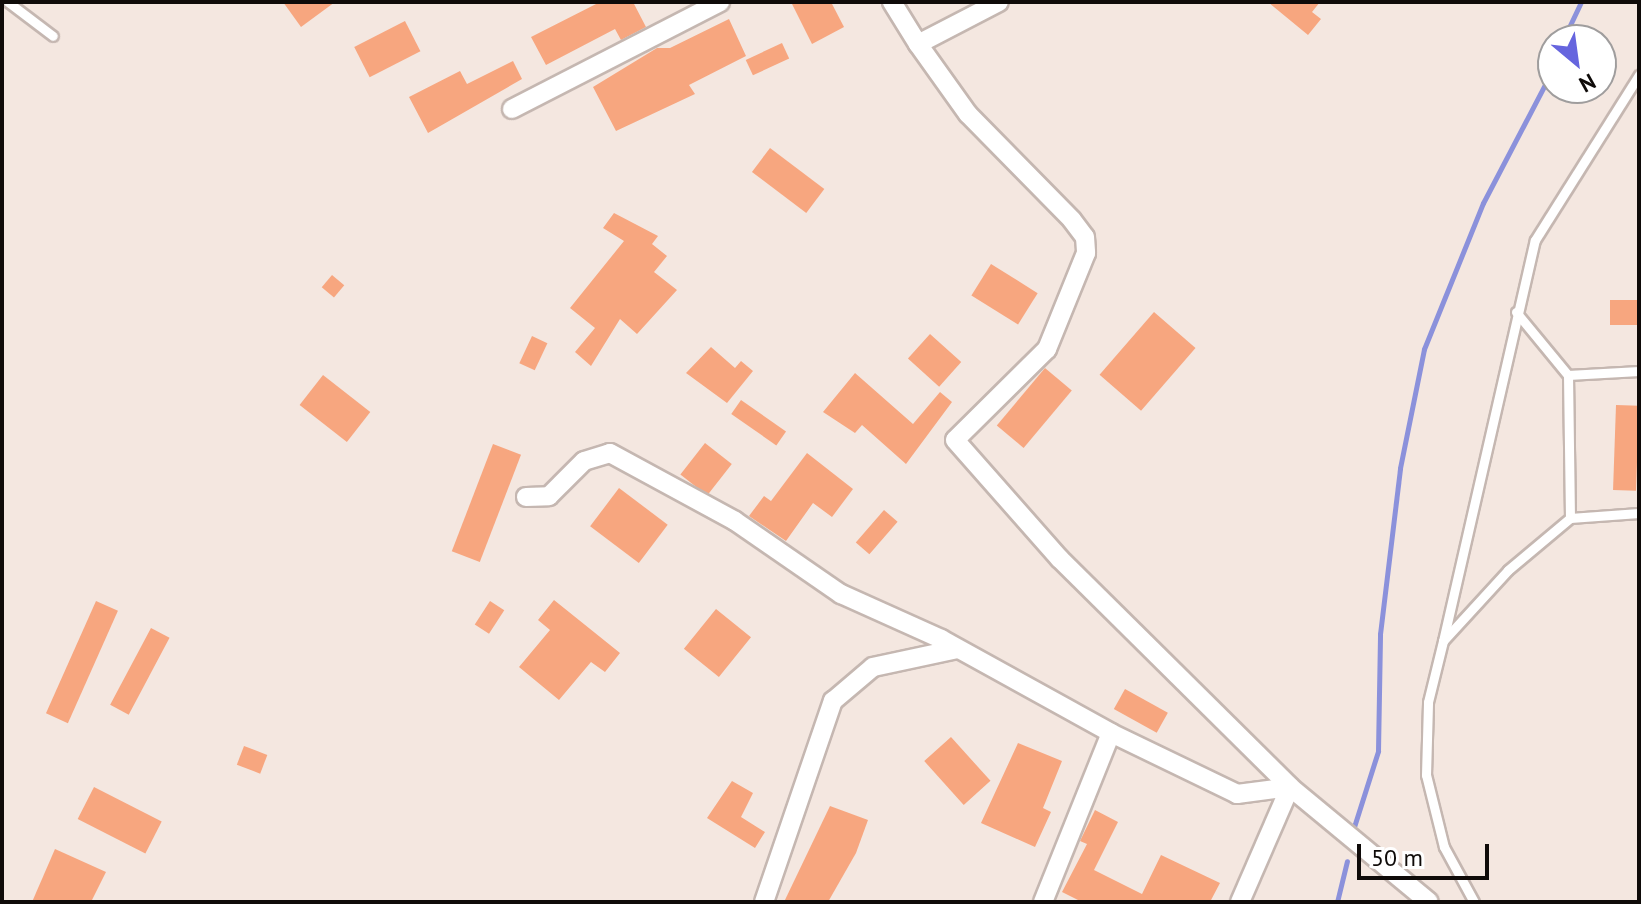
<!DOCTYPE html>
<style>
body{margin:0}
#map{position:relative;width:1641px;height:904px;overflow:hidden;background:#f4e7e0;font-family:"PT Sans",sans-serif}
div>[style]{position:absolute}
.stream>*{height:5px;margin:-2.5px;padding:0 2.5px;transform-origin:2.5px;border-radius:2.5px;background:#8b91db}
.building>*{inset:0;background:#f7a67f;transform-origin:0 0}
.roads{filter:drop-shadow(2px 0 #c5b7b1) drop-shadow(-2px 0 #c5b7b1) drop-shadow(0 2px #c5b7b1) drop-shadow(0 -2px #c5b7b1)}
.lane>*{height:9px;margin:-4.5px;padding:0 4.5px;transform-origin:4.5px;border-radius:4.5px;background:#fff}
.street>*{height:18px;margin:-9px;padding:0 9px;transform-origin:9px;border-radius:9px;background:#fff}
span{translate:-50% -50%;white-space:nowrap;text-align:center;line-height:1.15;-webkit-text-stroke:8px #fff;paint-order:stroke}
.frame{position:absolute;inset:0;border:4px solid #0f0b09;pointer-events:none}
.north{position:absolute;left:1537px;top:24px;width:80px;height:80px;box-sizing:border-box;background:#fff;border:2px solid #9f9d9d;border-radius:50%;rotate:151deg;font-size:22px;font-weight:700;line-height:32px;text-align:center;color:#0f0b09}
.north::after{content:'';display:block;margin:auto;width:28px;height:36px;background:#6665de;clip-path:polygon(50% 0,100% 100%,50% 72%,0 100%)}
.scale{position:absolute;left:1357px;top:844px;width:132px;height:36px;box-sizing:border-box;border:4px solid #0f0b09;border-top:0;padding-left:10px;font-size:24px;line-height:28px;white-space:nowrap;color:#0f0b09;-webkit-text-stroke:6px #fff;paint-order:stroke}
</style>
<div id="map">
<div class="stream">
<i style="left:1563px;top:40px;width:42px;rotate:-64.7deg"></i>
<i style="left:1353px;top:830px;width:83px;rotate:-72.4deg"></i>
<i style="left:1378px;top:751px;width:117px;rotate:-89deg"></i>
<i style="left:1380px;top:634px;width:167px;rotate:-83.1deg"></i>
<i style="left:1400px;top:468px;width:121px;rotate:-78.6deg"></i>
<i style="left:1424px;top:349px;width:157px;rotate:-68deg"></i>
<i style="left:1483px;top:203px;width:151px;rotate:-62.4deg"></i>
<i style="left:1337px;top:902px;width:42px;rotate:-76.3deg"></i>
</div>
<div class="building">
<i style="clip-path:polygon(283px 2px,335px 2px,301px 27px)"></i>
<i style="clip-path:polygon(600px 2px,633px 2px,646px 27px,621px 40px,615px 29px,546px 65px,531px 37px)"></i>
<i style="clip-path:polygon(791px 2px,831px 2px,844px 27px,812px 44px)"></i>
<i style="clip-path:polygon(1268px 2px,1320px 2px,1312px 12px,1321px 19px,1308px 35px)"></i>
<i style="clip-path:polygon(729px 19px,746px 56px,689px 85px,695px 94px,616px 131px,593px 87px,657px 48px,670px 48px)"></i>
<i style="left:405px;top:21px;width:34px;height:57px;rotate:63deg"></i>
<i style="left:782px;top:43px;width:17px;height:40px;rotate:65deg"></i>
<i style="clip-path:polygon(513px 61px,522px 79px,428px 133px,409px 97px,460px 71px,467px 84px)"></i>
<i style="left:770px;top:148px;width:68px;height:30px;rotate:37deg"></i>
<i style="clip-path:polygon(614px 213px,658px 236px,652px 244px,667px 256px,654px 272px,677px 290px,637px 334px,620px 319px,591px 366px,575px 352px,595px 328px,570px 308px,624px 241px,603px 228px)"></i>
<i style="left:991px;top:264px;width:55px;height:37px;rotate:32deg"></i>
<i style="left:332px;top:275px;width:16px;height:16px;rotate:40deg"></i>
<i style="left:1639px;top:300px;width:25px;height:29px;rotate:90deg"></i>
<i style="left:1154px;top:312px;width:55px;height:83px;rotate:41deg"></i>
<i style="left:930px;top:334px;width:42px;height:33px;rotate:42deg"></i>
<i style="left:532px;top:336px;width:17px;height:30px;rotate:25deg"></i>
<i style="clip-path:polygon(711px 347px,735px 368px,741px 361px,753px 371px,727px 403px,686px 373px)"></i>
<i style="left:1045px;top:368px;width:35px;height:75px;rotate:40deg"></i>
<i style="clip-path:polygon(855px 373px,913px 424px,940px 392px,952px 402px,906px 464px,862px 425px,855px 433px,823px 412px)"></i>
<i style="left:323px;top:375px;width:60px;height:38px;rotate:38deg"></i>
<i style="left:741px;top:400px;width:55px;height:17px;rotate:35deg"></i>
<i style="left:1616px;top:405px;width:23px;height:85px;rotate:2deg"></i>
<i style="left:705px;top:443px;width:34px;height:40px;rotate:38deg"></i>
<i style="left:493px;top:444px;width:30px;height:115px;rotate:21deg"></i>
<i style="clip-path:polygon(807px 453px,853px 489px,832px 517px,813px 503px,786px 541px,749px 516px,764px 496px,771px 501px)"></i>
<i style="left:619px;top:488px;width:61px;height:48px;rotate:37deg"></i>
<i style="left:884px;top:510px;width:18px;height:43px;rotate:41deg"></i>
<i style="clip-path:polygon(554px 600px,620px 653px,605px 672px,591px 662px,559px 700px,519px 667px,550px 630px,538px 620px)"></i>
<i style="left:96px;top:601px;width:24px;height:123px;rotate:24deg"></i>
<i style="left:490px;top:601px;width:17px;height:28px;rotate:33deg"></i>
<i style="left:716px;top:609px;width:45px;height:51px;rotate:39deg"></i>
<i style="left:151px;top:628px;width:21px;height:87px;rotate:28deg"></i>
<i style="left:1125px;top:689px;width:49px;height:23px;rotate:29deg"></i>
<i style="left:951px;top:737px;width:59px;height:36px;rotate:48deg"></i>
<i style="clip-path:polygon(1018px 743px,1062px 761px,1043px 808px,1051px 812px,1035px 847px,981px 823px)"></i>
<i style="left:244px;top:746px;width:25px;height:20px;rotate:21deg"></i>
<i style="clip-path:polygon(732px 781px,753px 793px,741px 817px,765px 832px,755px 848px,707px 818px)"></i>
<i style="left:94px;top:787px;width:76px;height:36px;rotate:27deg"></i>
<i style="clip-path:polygon(830px 806px,868px 820px,856px 853px,828px 902px,784px 902px)"></i>
<i style="clip-path:polygon(1095px 810px,1118px 822px,1094px 870px,1142px 894px,1161px 855px,1220px 883px,1210px 902px,1082px 902px,1062px 892px,1087px 844px,1080px 841px)"></i>
<i style="clip-path:polygon(55px 849px,106px 872px,91px 902px,32px 902px)"></i>
</div>
<div class="roads">
<div class="lane">
<i style="left:8px;top:2px;width:56px;rotate:37.1deg"></i>
<i style="left:1516px;top:312px;width:82px;rotate:50.5deg"></i>
<i style="left:1570px;top:518px;width:143px;rotate:-90.8deg"></i>
<i style="left:1568px;top:375px;width:71px;rotate:-3.2deg"></i>
<i style="left:1443px;top:641px;width:411px;rotate:-77.1deg"></i>
<i style="left:1535px;top:240px;width:195px;rotate:-57.8deg"></i>
<i style="left:1474px;top:902px;width:63px;rotate:-118.6deg"></i>
<i style="left:1444px;top:847px;width:74px;rotate:-104deg"></i>
<i style="left:1426px;top:775px;width:73px;rotate:-88.4deg"></i>
<i style="left:1428px;top:702px;width:63px;rotate:-76.2deg"></i>
<i style="left:1443px;top:641px;width:96px;rotate:-47.5deg"></i>
<i style="left:1508px;top:570px;width:81px;rotate:-40deg"></i>
<i style="left:1570px;top:518px;width:69px;rotate:-4.1deg"></i>
</div>
<div class="street">
<i style="left:892px;top:2px;width:49px;rotate:58.2deg"></i>
<i style="left:918px;top:44px;width:91px;rotate:-27.4deg"></i>
<i style="left:918px;top:44px;width:86px;rotate:54.5deg"></i>
<i style="left:968px;top:114px;width:148px;rotate:45.5deg"></i>
<i style="left:1072px;top:220px;width:21px;rotate:53deg"></i>
<i style="left:1085px;top:237px;width:16px;rotate:86deg"></i>
<i style="left:1086px;top:253px;width:104px;rotate:112.1deg"></i>
<i style="left:1047px;top:349px;width:129px;rotate:135.3deg"></i>
<i style="left:955px;top:440px;width:159px;rotate:48.6deg"></i>
<i style="left:1060px;top:559px;width:324px;rotate:44.7deg"></i>
<i style="left:1290px;top:787px;width:180px;rotate:39.6deg"></i>
<i style="left:512px;top:109px;width:234px;rotate:-27.2deg"></i>
<i style="left:526px;top:497px;width:23px;rotate:-2deg"></i>
<i style="left:549px;top:496px;width:49px;rotate:-45deg"></i>
<i style="left:584px;top:461px;width:27px;rotate:-17deg"></i>
<i style="left:610px;top:453px;width:142px;rotate:28.5deg"></i>
<i style="left:735px;top:521px;width:129px;rotate:34.6deg"></i>
<i style="left:841px;top:594px;width:110px;rotate:24.2deg"></i>
<i style="left:941px;top:639px;width:194px;rotate:28.9deg"></i>
<i style="left:1111px;top:733px;width:140px;rotate:25.8deg"></i>
<i style="left:1237px;top:794px;width:53px;rotate:-7.5deg"></i>
<i style="left:764px;top:902px;width:213px;rotate:-71.1deg"></i>
<i style="left:833px;top:701px;width:52px;rotate:-40.4deg"></i>
<i style="left:873px;top:667px;width:86px;rotate:-12.1deg"></i>
<i style="left:1043px;top:902px;width:182px;rotate:-68.1deg"></i>
<i style="left:1240px;top:902px;width:125px;rotate:-66.5deg"></i>
</div>
</div>
<div class="frame"></div>
<div class="north">N</div>
<div class="scale">50 m</div>
</div>
